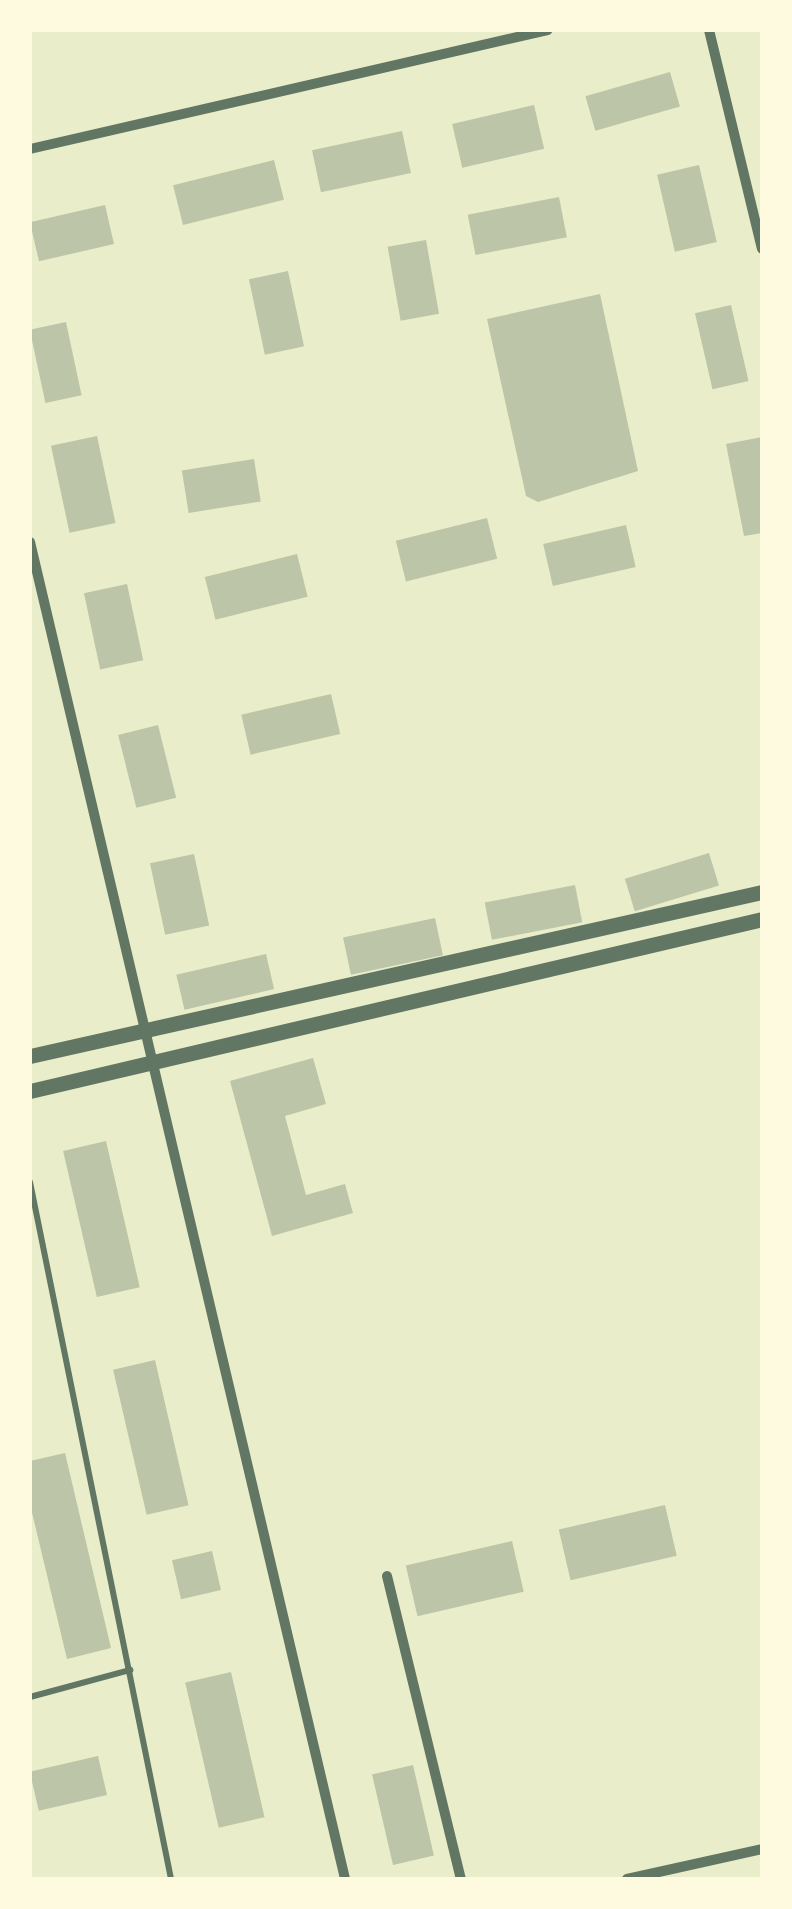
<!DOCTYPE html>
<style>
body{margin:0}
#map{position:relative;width:792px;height:1909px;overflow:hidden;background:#e9edc9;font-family:Manrope,sans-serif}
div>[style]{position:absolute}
.building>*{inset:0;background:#bcc5a7;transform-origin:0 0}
.service>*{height:6px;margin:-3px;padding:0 3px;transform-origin:3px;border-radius:3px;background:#617663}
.minor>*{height:10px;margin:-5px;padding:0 5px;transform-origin:5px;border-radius:5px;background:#617663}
.tertiary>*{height:15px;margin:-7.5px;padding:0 7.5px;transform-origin:7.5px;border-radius:7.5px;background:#617663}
span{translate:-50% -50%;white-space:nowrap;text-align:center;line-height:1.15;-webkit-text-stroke:10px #fefae0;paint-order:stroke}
.frame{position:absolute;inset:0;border:32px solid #fefae0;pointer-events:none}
</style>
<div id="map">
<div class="building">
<i style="left:670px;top:72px;width:36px;height:88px;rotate:74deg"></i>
<i style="left:534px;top:105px;width:45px;height:84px;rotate:77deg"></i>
<i style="left:402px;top:131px;width:43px;height:92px;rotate:78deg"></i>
<i style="left:274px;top:160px;width:41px;height:104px;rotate:76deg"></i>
<i style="left:699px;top:165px;width:79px;height:43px;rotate:77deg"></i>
<i style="left:559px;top:197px;width:41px;height:93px;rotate:79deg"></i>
<i style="left:105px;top:205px;width:40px;height:77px;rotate:77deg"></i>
<i style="left:426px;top:240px;width:75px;height:39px;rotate:80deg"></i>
<i style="left:288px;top:271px;width:77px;height:40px;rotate:78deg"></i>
<i style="clip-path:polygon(600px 294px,638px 471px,538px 502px,526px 496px,487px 319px)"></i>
<i style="left:731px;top:305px;width:78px;height:37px;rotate:77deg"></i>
<i style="left:66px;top:322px;width:75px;height:37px;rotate:78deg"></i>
<i style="left:97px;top:436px;width:89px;height:47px;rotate:78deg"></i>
<i style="clip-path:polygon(762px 437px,762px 533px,744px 536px,726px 444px)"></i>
<i style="left:254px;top:459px;width:43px;height:73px;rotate:81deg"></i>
<i style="left:487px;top:518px;width:42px;height:94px;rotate:76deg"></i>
<i style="left:626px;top:525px;width:43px;height:85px;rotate:77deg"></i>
<i style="left:297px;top:554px;width:44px;height:95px;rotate:76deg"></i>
<i style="left:127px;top:584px;width:78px;height:44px;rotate:78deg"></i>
<i style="left:331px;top:694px;width:41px;height:92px;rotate:77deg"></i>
<i style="left:158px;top:725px;width:75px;height:41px;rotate:76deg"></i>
<i style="left:709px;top:853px;width:34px;height:88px;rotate:73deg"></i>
<i style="left:194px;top:854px;width:73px;height:45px;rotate:78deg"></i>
<i style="left:575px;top:885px;width:38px;height:92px;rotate:79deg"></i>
<i style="left:435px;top:918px;width:38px;height:94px;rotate:78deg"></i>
<i style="left:266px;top:954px;width:36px;height:92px;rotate:77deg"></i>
<i style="clip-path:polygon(313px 1058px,326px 1104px,285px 1116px,306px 1195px,345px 1184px,353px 1213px,272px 1236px,230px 1081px)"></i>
<i style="left:106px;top:1141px;width:150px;height:44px;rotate:77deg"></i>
<i style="left:155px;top:1360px;width:149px;height:43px;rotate:77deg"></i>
<i style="clip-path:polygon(65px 1453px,111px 1648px,67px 1659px,30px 1504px,30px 1461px)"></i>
<i style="left:665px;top:1505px;width:52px;height:109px;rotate:77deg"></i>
<i style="left:512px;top:1541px;width:52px;height:109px;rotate:77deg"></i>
<i style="left:212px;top:1551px;width:40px;height:41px;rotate:77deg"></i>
<i style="left:231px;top:1672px;width:149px;height:47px;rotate:77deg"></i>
<i style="left:98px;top:1756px;width:40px;height:70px;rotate:77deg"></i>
<i style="left:413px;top:1765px;width:93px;height:42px;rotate:77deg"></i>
</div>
<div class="service">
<i style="left:30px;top:1182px;width:711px;rotate:78.56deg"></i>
<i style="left:30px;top:1697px;width:104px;rotate:-15.1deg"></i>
</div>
<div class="minor">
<i style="left:709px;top:30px;width:225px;rotate:76.4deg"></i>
<i style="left:30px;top:149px;width:531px;rotate:-12.94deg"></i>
<i style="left:30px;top:542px;width:1374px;rotate:76.74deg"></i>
<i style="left:387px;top:1576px;width:312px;rotate:76.3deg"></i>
<i style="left:627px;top:1879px;width:138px;rotate:-12.5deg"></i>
</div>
<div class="tertiary">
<i style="left:30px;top:1056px;width:750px;rotate:-12.63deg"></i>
<i style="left:30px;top:1091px;width:752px;rotate:-13.22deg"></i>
</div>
<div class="frame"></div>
</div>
